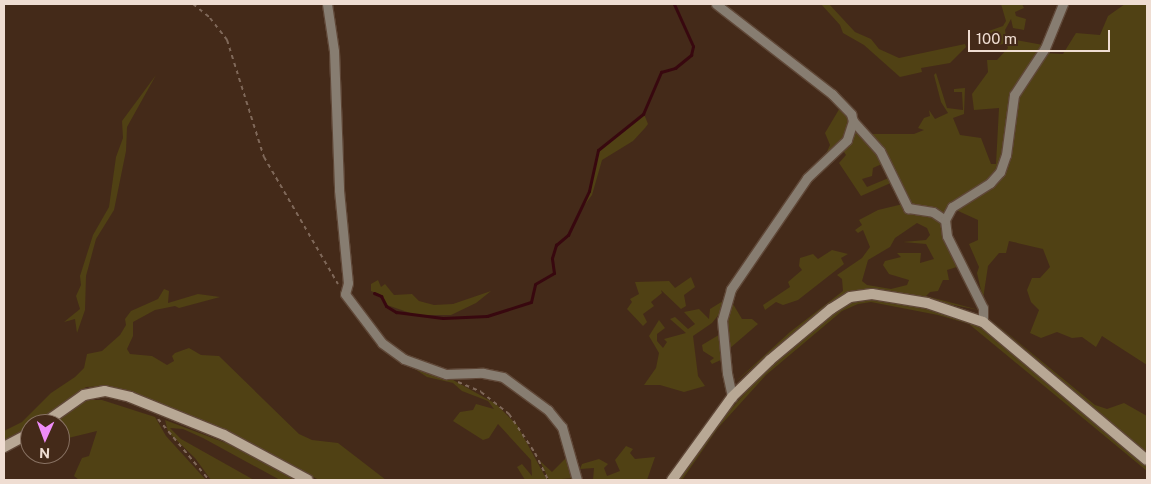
<!DOCTYPE html>
<style>
body{margin:0}
#map{position:relative;width:1151px;height:484px;overflow:hidden;background:#442a19;font-family:"Public Sans",sans-serif}
div>[style]{position:absolute}
.green>*{inset:0;background:#504114}
.stream>*{height:3px;margin:-1.5px;padding:0 1.5px;transform-origin:1.5px;border-radius:1.5px;background:#38080f}
.path>*{height:2px;margin-top:-1px;transform-origin:0;background:repeating-linear-gradient(90deg,#7f6859 0 4px,transparent 0 8px)}
.roads{filter:drop-shadow(1px 0 #5f4737) drop-shadow(-1px 0 #5f4737) drop-shadow(0 1px #5f4737) drop-shadow(0 -1px #5f4737)}
.street>*{height:9px;margin:-4.5px;padding:0 4.5px;transform-origin:4.5px;border-radius:4.5px;background:#877d71}
.secondary>*{height:10px;margin:-5px;padding:0 5px;transform-origin:5px;border-radius:5px;background:#b8a895}
span{translate:-50% -50%;white-space:nowrap;text-align:center;line-height:1.15;-webkit-text-stroke:5px #442a19;paint-order:stroke}
.frame{position:absolute;inset:0;border:5px solid #efddd2;pointer-events:none}
.north{position:absolute;left:20px;top:414px;width:50px;height:50px;box-sizing:border-box;background:#442a19;border:1px solid #887263;border-radius:50%;rotate:182deg;font-size:14px;font-weight:700;line-height:20px;text-align:center;color:#efddd2}
.north::after{content:'';display:block;margin:auto;width:18px;height:22px;background:#ee8cf8;clip-path:polygon(50% 0,100% 100%,50% 72%,0 100%)}
.scale{position:absolute;left:968px;top:30px;width:142px;height:22px;box-sizing:border-box;border:2px solid #efddd2;border-top:0;padding-left:6px;font-size:15px;line-height:18px;white-space:nowrap;color:#efddd2;-webkit-text-stroke:4px #442a19;paint-order:stroke}
</style>
<div id="map">
<div class="green">
<i style="clip-path:polygon(821px 4px,829px 4px,855px 32px,871px 39px,879px 49px,899px 58px,965px 44px,966px 47px,950px 63px,921px 68px,922px 72px,900px 77px,864px 45px,843px 33px,840px 25px)"></i>
<i style="clip-path:polygon(1001px 4px,1022px 4px,1024px 8px,1015px 12px,1016px 16px,1026px 19px,1024px 30px,1013px 28px,1011px 19px,1005px 30px,1006px 38px,1043px 45px,1016px 84px,1006px 116px,1005px 145px,994px 177px,943px 215px,913px 208px,904px 199px,899px 179px,872px 134px,914px 134px,924px 130px,918px 128px,924px 118px,930px 116px,929px 110px,935px 119px,948px 113px,941px 102px,934px 75px,936px 73px,947px 108px,963px 110px,962px 92px,954px 92px,954px 89px,965px 88px,964px 114px,953px 118px,960px 135px,981px 138px,991px 164px,996px 164px,999px 108px,974px 110px,972px 94px,988px 72px,987px 60px,997px 60px,1008px 48px,1006px 43px,995px 46px,983px 33px,1003px 26px,1006px 21px)"></i>
<i style="clip-path:polygon(1125px 4px,1147px 4px,1147px 365px,1102px 336px,1096px 347px,1082px 337px,1072px 338px,1057px 332px,1041px 338px,1030px 333px,1039px 310px,1031px 302px,1027px 290px,1032px 278px,1040px 278px,1050px 267px,1043px 249px,1009px 241px,1006px 253px,999px 253px,988px 266px,983px 299px,977px 273px,979px 267px,969px 244px,978px 240px,978px 220px,956px 210px,1001px 179px,1009px 162px,1016px 96px,1045px 53px,1063px 54px,1076px 33px,1100px 35px,1108px 16px)"></i>
<i style="clip-path:polygon(156px 75px,127px 127px,126px 151px,114px 210px,96px 239px,86px 276px,85px 310px,77px 333px,75px 319px,64px 322px,80px 309px,76px 296px,81px 285px,80px 276px,93px 235px,109px 207px,116px 157px,123px 138px,122px 121px)"></i>
<i style="clip-path:polygon(841px 106px,849px 117px,849px 131px,824px 158px,830px 145px,825px 133px)"></i>
<i style="clip-path:polygon(644px 114px,648px 124px,645px 128px,633px 141px,602px 160px,592px 195px,580px 211px,590px 191px,599px 151px)"></i>
<i style="clip-path:polygon(858px 129px,884px 163px,873px 168px,872px 176px,862px 179px,867px 187px,891px 177px,893px 182px,861px 196px,839px 163px,846px 155px,842px 149px)"></i>
<i style="clip-path:polygon(evenodd,903px 204px,931px 214px,941px 221px,960px 266px,947px 270px,949px 280px,943px 280px,938px 291px,930px 292px,926px 296px,979px 310px,872px 289px,850px 292px,811px 318px,733px 384px,790px 332px,843px 291px,842px 279px,837px 275px,862px 258px,870px 247px,863px 230px,858px 233px,855px 230px,862px 225px,859px 220px,878px 210px,903px 204px,917px 223px,927px 228px,930px 235px,926px 240px,903px 242px,926px 244px,934px 259px,920px 263px,921px 253px,897px 253px,901px 257px,885px 261px,883px 265px,889px 274px,909px 280px,907px 285px,891px 289px,867px 285px,862px 281px,868px 260px,890px 247px,895px 238px,917px 223px)"></i>
<i style="clip-path:polygon(832px 250px,848px 254px,841px 258px,844px 264px,798px 300px,783px 305px,776px 302px,765px 310px,763px 305px,790px 287px,788px 282px,802px 270px,799px 266px,800px 258px,813px 254px,818px 259px)"></i>
<i style="clip-path:polygon(691px 277px,695px 287px,684px 295px,686px 306px,681px 309px,661px 290px,662px 293px,651px 302px,654px 306px,643px 314px,647px 322px,643px 326px,627px 309px,632px 302px,630px 299px,639px 294px,635px 282px,669px 281px,675px 288px)"></i>
<i style="clip-path:polygon(378px 280px,381px 287px,385px 284px,394px 295px,412px 294px,419px 301px,434px 305px,453px 304px,491px 291px,476px 303px,451px 315px,416px 315px,387px 305px,381px 295px,371px 291px,371px 284px)"></i>
<i style="clip-path:polygon(164px 289px,169px 291px,168px 303px,198px 294px,220px 297px,179px 308px,175px 306px,155px 310px,133px 322px,133px 336px,127px 349px,130px 354px,152px 356px,167px 365px,174px 361px,172px 356px,175px 353px,189px 348px,201px 355px,219px 356px,299px 434px,312px 440px,338px 443px,386px 480px,319px 480px,230px 433px,109px 386px,86px 387px,37px 424px,30px 424px,30px 429px,4px 442px,4px 431px,22px 422px,51px 393px,75px 377px,84px 368px,87px 354px,102px 351px,120px 335px,126px 325px,125px 319px,131px 311px,158px 299px)"></i>
<i style="clip-path:polygon(868px 298px,926px 308px,978px 324px,1147px 465px,1147px 471px,969px 324px,938px 315px,871px 302px,858px 304px,842px 311px,766px 375px,718px 428px,682px 480px,678px 480px,722px 419px,765px 371px,830px 316px,851px 302px)"></i>
<i style="clip-path:polygon(723px 301px,720px 313px,712px 323px,693px 336px,698px 376px,705px 386px,684px 392px,660px 385px,644px 385px,656px 368px,659px 353px,649px 336px,659px 320px,665px 328px,657px 334px,657px 341px,663px 348px,667px 342px,664px 339px,686px 333px,670px 319px,675px 317px,688px 329px,695px 324px,684px 312px,699px 309px,709px 319px,710px 309px)"></i>
<i style="clip-path:polygon(733px 304px,742px 319px,752px 319px,758px 324px,729px 349px,727px 307px)"></i>
<i style="clip-path:polygon(989px 318px,1095px 405px,1107px 409px,1124px 403px,1147px 416px,1147px 453px)"></i>
<i style="clip-path:polygon(722px 333px,723px 359px,712px 364px,710px 361px,714px 358px,703px 351px,702px 345px)"></i>
<i style="clip-path:polygon(401px 360px,446px 376px,496px 404px,517px 425px,547px 480px,525px 480px,517px 467px,522px 464px,532px 476px,531px 460px,498px 424px,489px 438px,483px 440px,453px 421px,460px 412px,473px 410px,476px 404px,494px 409px,488px 401px,462px 391px,453px 383px,427px 377px)"></i>
<i style="clip-path:polygon(90px 400px,102px 400px,155px 417px,166px 436px,206px 480px,79px 480px,74px 476px,77px 469px,82px 458px,89px 456px,97px 431px,60px 440px,60px 424px,50px 424px,82px 401px)"></i>
<i style="clip-path:polygon(165px 420px,226px 443px,299px 480px,280px 480px,203px 438px,183px 429px,170px 428px,181px 439px,254px 480px,211px 480px,195px 458px,168px 432px)"></i>
<i style="clip-path:polygon(626px 446px,633px 449px,630px 453px,635px 459px,655px 457px,647px 480px,593px 480px,594px 468px,580px 469px,582px 464px,599px 459px,608px 464px,604px 468px,607px 476px,620px 471px,615px 460px)"></i>
<i style="clip-path:polygon(569px 455px,575px 478px,549px 480px,540px 461px,552px 472px)"></i>
</div>
<div class="stream">
<i style="left:374px;top:293px;width:8px;rotate:23deg"></i>
<i style="left:381px;top:296px;width:11px;rotate:63deg"></i>
<i style="left:386px;top:306px;width:12px;rotate:31deg"></i>
<i style="left:396px;top:312px;width:47px;rotate:7.3deg"></i>
<i style="left:443px;top:318px;width:44px;rotate:-2.6deg"></i>
<i style="left:487px;top:316px;width:46px;rotate:-17.7deg"></i>
<i style="left:531px;top:302px;width:18px;rotate:-77deg"></i>
<i style="left:535px;top:284px;width:22px;rotate:-30deg"></i>
<i style="left:554px;top:273px;width:15px;rotate:-98deg"></i>
<i style="left:552px;top:258px;width:14px;rotate:-73deg"></i>
<i style="left:556px;top:245px;width:16px;rotate:-40deg"></i>
<i style="left:568px;top:235px;width:49px;rotate:-64.5deg"></i>
<i style="left:589px;top:191px;width:42px;rotate:-77.6deg"></i>
<i style="left:598px;top:150px;width:58px;rotate:-38.7deg"></i>
<i style="left:643px;top:114px;width:46px;rotate:-66.8deg"></i>
<i style="left:661px;top:72px;width:15px;rotate:-16deg"></i>
<i style="left:675px;top:68px;width:21px;rotate:-39deg"></i>
<i style="left:691px;top:55px;width:9px;rotate:-77deg"></i>
<i style="left:693px;top:46px;width:46px;rotate:-114.3deg"></i>
</div>
<div class="path">
<i style="left:193px;top:4px;width:22px;rotate:39deg"></i>
<i style="left:210px;top:18px;width:28px;rotate:52deg"></i>
<i style="left:227px;top:40px;width:123px;rotate:72.5deg"></i>
<i style="left:264px;top:157px;width:147px;rotate:59.8deg"></i>
<i style="left:458px;top:382px;width:25px;rotate:23deg"></i>
<i style="left:481px;top:392px;width:36px;rotate:38deg"></i>
<i style="left:509px;top:414px;width:47px;rotate:56.3deg"></i>
<i style="left:535px;top:453px;width:30px;rotate:64deg"></i>
<i style="left:158px;top:419px;width:80px;rotate:50.1deg"></i>
</div>
<div class="roads">
<div class="street">
<i style="left:327px;top:4px;width:48px;rotate:81.5deg"></i>
<i style="left:334px;top:51px;width:139px;rotate:87.9deg"></i>
<i style="left:339px;top:190px;width:93px;rotate:84.5deg"></i>
<i style="left:348px;top:283px;width:11px;rotate:105deg"></i>
<i style="left:345px;top:294px;width:61px;rotate:52.9deg"></i>
<i style="left:382px;top:343px;width:27px;rotate:36deg"></i>
<i style="left:404px;top:359px;width:45px;rotate:19.7deg"></i>
<i style="left:446px;top:374px;width:37px;rotate:-2deg"></i>
<i style="left:483px;top:373px;width:20px;rotate:11deg"></i>
<i style="left:503px;top:377px;width:56px;rotate:36.3deg"></i>
<i style="left:548px;top:410px;width:22px;rotate:51deg"></i>
<i style="left:562px;top:427px;width:55px;rotate:74.2deg"></i>
<i style="left:716px;top:4px;width:147px;rotate:37.8deg"></i>
<i style="left:832px;top:94px;width:28px;rotate:46deg"></i>
<i style="left:851px;top:114px;width:7px;rotate:74deg"></i>
<i style="left:853px;top:121px;width:20px;rotate:108deg"></i>
<i style="left:847px;top:140px;width:55px;rotate:136.5deg"></i>
<i style="left:807px;top:178px;width:135px;rotate:124.4deg"></i>
<i style="left:731px;top:289px;width:32px;rotate:106deg"></i>
<i style="left:722px;top:320px;width:53px;rotate:84.6deg"></i>
<i style="left:727px;top:373px;width:25px;rotate:78deg"></i>
<i style="left:853px;top:121px;width:40px;rotate:48deg"></i>
<i style="left:880px;top:151px;width:64px;rotate:63.8deg"></i>
<i style="left:908px;top:208px;width:25px;rotate:9deg"></i>
<i style="left:933px;top:212px;width:14px;rotate:34deg"></i>
<i style="left:983px;top:322px;width:14px;rotate:-90deg"></i>
<i style="left:983px;top:308px;width:80px;rotate:-116.6deg"></i>
<i style="left:947px;top:236px;width:16px;rotate:-97deg"></i>
<i style="left:945px;top:220px;width:15px;rotate:-62deg"></i>
<i style="left:952px;top:207px;width:45px;rotate:-32.3deg"></i>
<i style="left:990px;top:183px;width:15px;rotate:-48deg"></i>
<i style="left:1000px;top:172px;width:18px;rotate:-71deg"></i>
<i style="left:1006px;top:155px;width:61px;rotate:-82.4deg"></i>
<i style="left:1014px;top:95px;width:56px;rotate:-56.6deg"></i>
<i style="left:1045px;top:48px;width:48px;rotate:-67.8deg"></i>
</div>
<div class="secondary">
<i style="left:43px;top:424px;width:50px;rotate:-35.3deg"></i>
<i style="left:84px;top:395px;width:21px;rotate:-11deg"></i>
<i style="left:105px;top:391px;width:26px;rotate:13deg"></i>
<i style="left:130px;top:397px;width:101px;rotate:22deg"></i>
<i style="left:224px;top:435px;width:95px;rotate:28.2deg"></i>
<i style="left:4px;top:447px;width:30px;rotate:-28deg"></i>
<i style="left:672px;top:480px;width:102px;rotate:-54.1deg"></i>
<i style="left:732px;top:397px;width:53px;rotate:-44.2deg"></i>
<i style="left:770px;top:360px;width:80px;rotate:-39.9deg"></i>
<i style="left:831px;top:309px;width:22px;rotate:-32deg"></i>
<i style="left:850px;top:297px;width:22px;rotate:-8deg"></i>
<i style="left:872px;top:294px;width:56px;rotate:9.3deg"></i>
<i style="left:927px;top:303px;width:59px;rotate:18.7deg"></i>
<i style="left:983px;top:322px;width:214px;rotate:40.1deg"></i>
</div>
</div>
<div class="frame"></div>
<div class="north">N</div>
<div class="scale">100 m</div>
</div>
